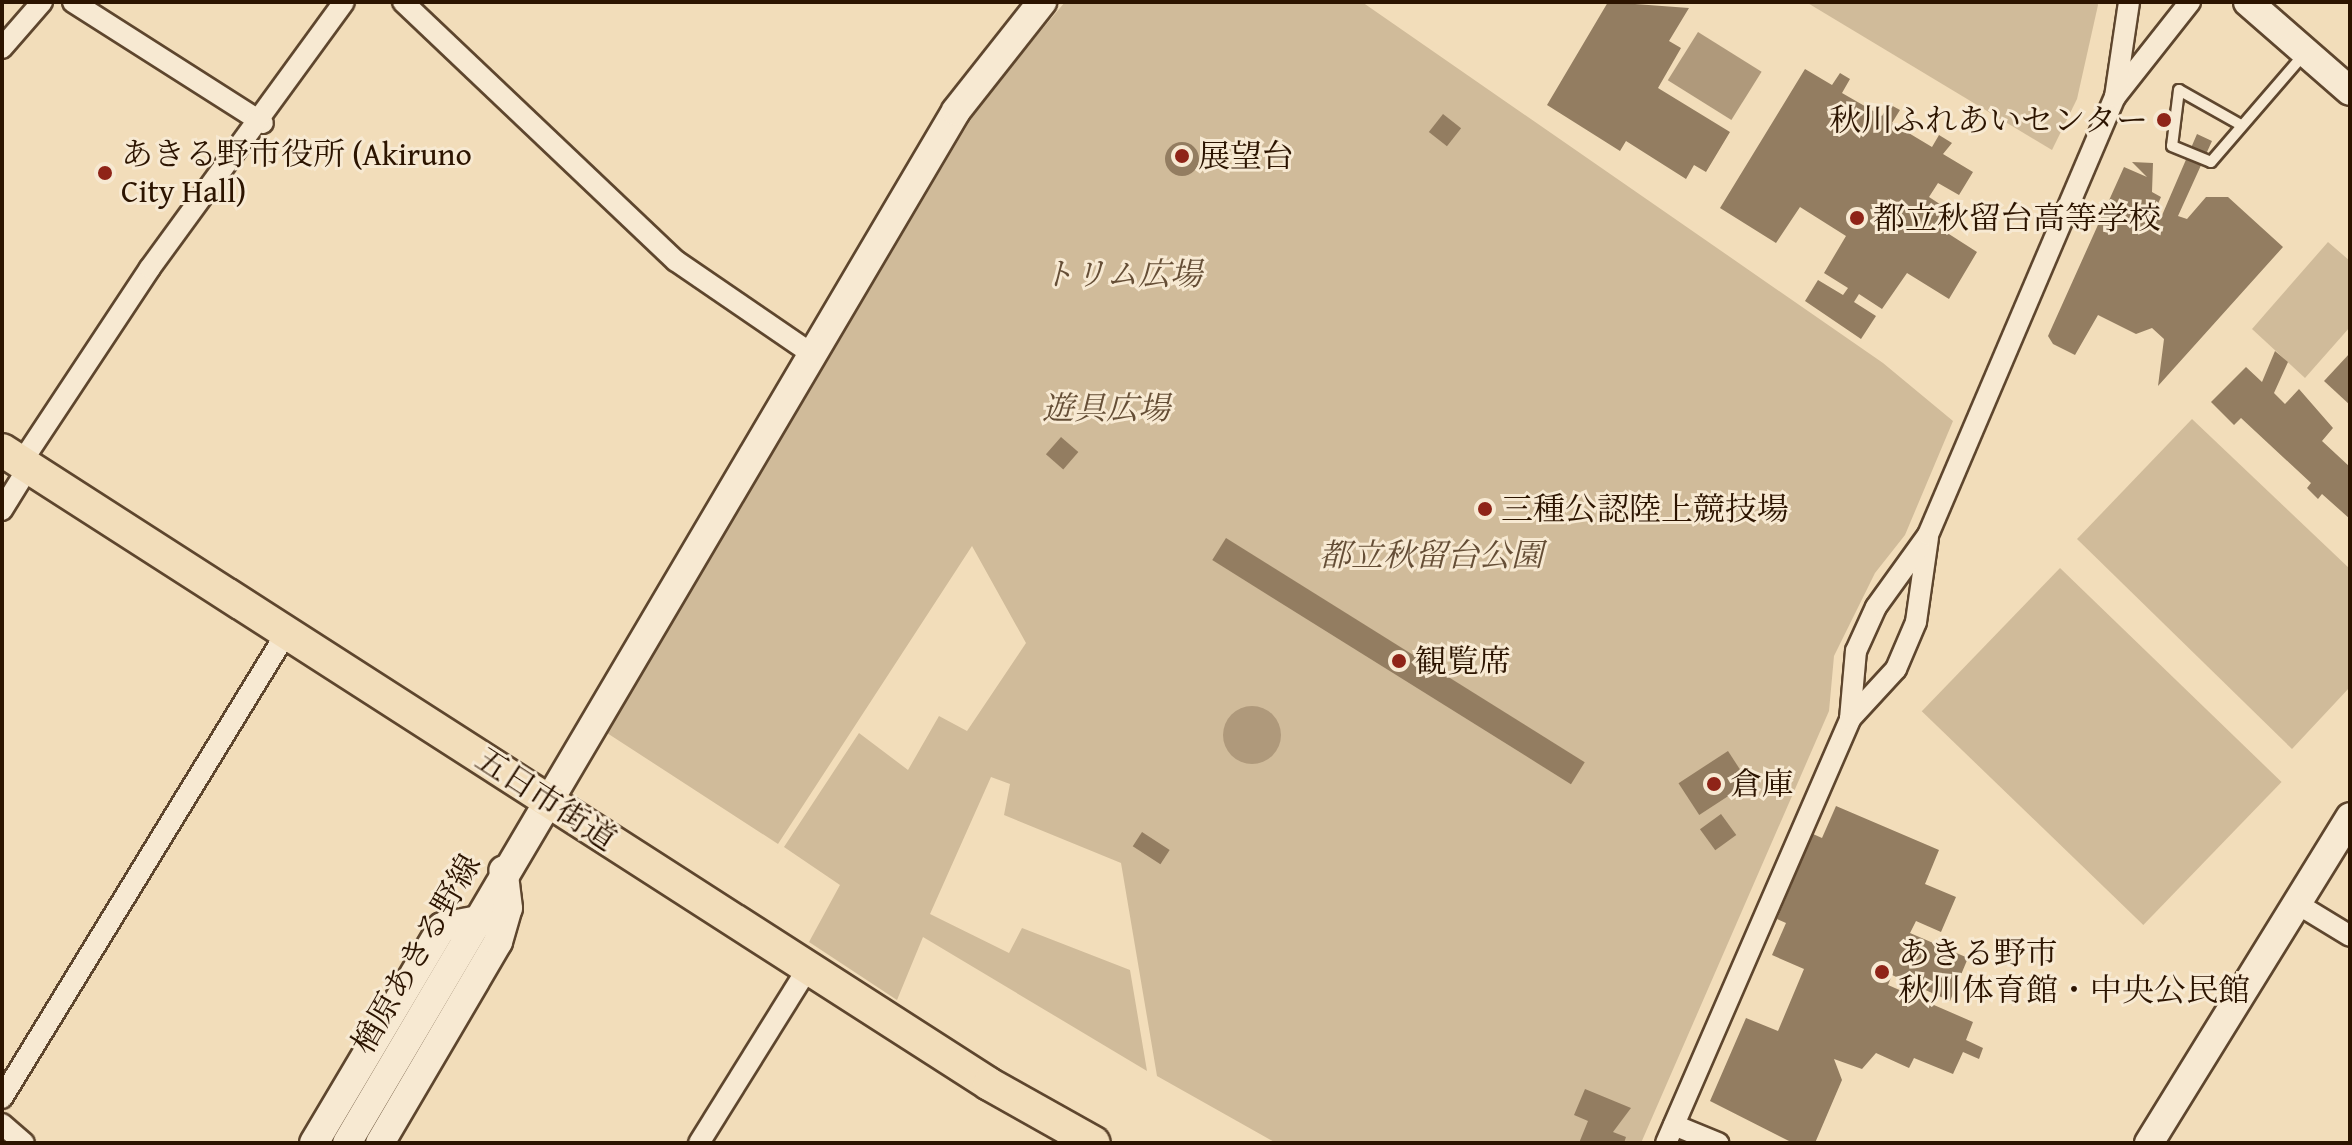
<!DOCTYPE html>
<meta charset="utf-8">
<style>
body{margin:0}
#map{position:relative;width:2352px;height:1145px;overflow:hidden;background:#f2ddba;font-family:"Gentium Book Plus","Noto Serif JP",serif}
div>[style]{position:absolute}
.green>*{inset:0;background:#d0bb9a;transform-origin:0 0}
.water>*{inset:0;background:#af997b;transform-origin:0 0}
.round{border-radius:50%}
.building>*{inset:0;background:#937d61;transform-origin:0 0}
.roads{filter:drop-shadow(2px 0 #5e462e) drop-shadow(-2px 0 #5e462e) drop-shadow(0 2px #5e462e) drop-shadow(0 -2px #5e462e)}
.lane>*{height:10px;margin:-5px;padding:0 5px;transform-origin:5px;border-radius:5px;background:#f7e9d2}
.street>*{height:20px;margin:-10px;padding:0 10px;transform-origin:10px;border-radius:10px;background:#f7e9d2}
.secondary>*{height:28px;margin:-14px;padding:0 14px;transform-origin:14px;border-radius:14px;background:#f7e9d2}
.primary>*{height:32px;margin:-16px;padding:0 16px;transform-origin:16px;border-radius:16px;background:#f2ddba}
.dots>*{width:22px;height:22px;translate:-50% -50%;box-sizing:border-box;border:4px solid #f7e9d2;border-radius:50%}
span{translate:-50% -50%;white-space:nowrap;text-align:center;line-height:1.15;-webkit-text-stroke:6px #f7e9d2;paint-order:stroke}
.poi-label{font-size:32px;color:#2c1400}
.right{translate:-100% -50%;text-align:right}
.left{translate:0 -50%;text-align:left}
.park-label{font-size:32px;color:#654e36;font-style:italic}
.street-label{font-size:32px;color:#2c1400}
.frame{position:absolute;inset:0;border:4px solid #2c1400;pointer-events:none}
</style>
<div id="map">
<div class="green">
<i style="clip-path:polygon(1065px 2px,1362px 2px,1883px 363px,1953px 421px,1905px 535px,1875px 573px,1834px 656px,1829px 711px,1641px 1143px,1276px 1143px,1157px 1076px,1121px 863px,1004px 815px,1010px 784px,991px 777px,930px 914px,1009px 953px,1022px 928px,1130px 970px,1147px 1071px,923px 937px,897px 1000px,809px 942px,840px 885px,784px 847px,859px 733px,908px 770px,939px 716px,967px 731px,1026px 643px,972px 546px,778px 844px,607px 733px,981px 102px)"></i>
<i style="clip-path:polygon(1806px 2px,2097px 2px,2098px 5px,2077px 99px,2052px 150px)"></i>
<i style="clip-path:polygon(2328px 242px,2350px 261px,2350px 327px,2305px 378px,2252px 329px)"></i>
<i style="clip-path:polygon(2192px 419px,2350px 569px,2350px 687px,2292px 749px,2077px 539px)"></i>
<i style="left:2060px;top:568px;width:308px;height:199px;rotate:44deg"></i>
</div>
<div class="water">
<i style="left:1698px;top:32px;width:75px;height:57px;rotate:32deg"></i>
<i class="round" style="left:1223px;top:706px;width:58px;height:58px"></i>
</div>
<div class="building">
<i style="clip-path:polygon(1608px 2px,1689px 8px,1669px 41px,1681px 48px,1658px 88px,1730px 132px,1706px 172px,1694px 165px,1686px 179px,1626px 141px,1620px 151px,1547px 105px)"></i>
<i style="clip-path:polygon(1805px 69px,1832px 85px,1840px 73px,1850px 79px,1842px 93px,1882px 116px,1889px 104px,1900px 110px,1892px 123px,1932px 147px,1939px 135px,1952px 143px,1943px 154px,1973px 172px,1959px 195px,1938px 183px,1929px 197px,1949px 210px,1938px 227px,1977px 252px,1949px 299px,1907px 273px,1882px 309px,1859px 294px,1854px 302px,1876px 316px,1861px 339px,1805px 301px,1818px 280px,1843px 295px,1848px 288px,1824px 273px,1846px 236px,1800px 207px,1776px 243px,1720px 208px)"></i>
<i style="left:1443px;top:114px;width:23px;height:23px;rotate:38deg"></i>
<i style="clip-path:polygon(2197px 134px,2212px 141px,2178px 216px,2187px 219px,2206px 197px,2228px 197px,2283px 247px,2158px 386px,2164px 339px,2152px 328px,2136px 334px,2098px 315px,2075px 355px,2053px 344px,2048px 336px,2124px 167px,2147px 177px,2132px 162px,2153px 163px,2152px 192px,2161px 197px,2152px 217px,2160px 220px)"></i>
<i class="round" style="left:1165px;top:142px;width:34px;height:34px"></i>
<i style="clip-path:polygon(2275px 351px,2288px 362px,2274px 393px,2285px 404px,2299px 389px,2333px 428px,2322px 441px,2350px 467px,2350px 519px,2322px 494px,2318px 499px,2307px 488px,2311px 483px,2241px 418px,2234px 425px,2211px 402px,2246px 367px,2262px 382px)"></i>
<i style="clip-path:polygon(2350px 353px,2350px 405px,2324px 381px)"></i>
<i style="left:1061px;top:437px;width:23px;height:23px;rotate:41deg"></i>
<i style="left:1226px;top:538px;width:423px;height:26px;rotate:32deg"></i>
<i style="left:1728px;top:751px;width:38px;height:59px;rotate:57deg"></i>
<i style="clip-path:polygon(1836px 806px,1939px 850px,1925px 884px,1956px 897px,1941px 932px,1916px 921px,1910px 933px,1968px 958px,1950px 1001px,1892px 975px,1888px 985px,1973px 1022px,1966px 1040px,1983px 1048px,1979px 1059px,1963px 1052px,1953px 1074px,1914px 1058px,1909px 1068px,1876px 1053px,1862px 1069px,1834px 1059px,1842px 1080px,1815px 1143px,1791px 1142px,1710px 1101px,1746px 1018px,1778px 1031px,1804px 969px,1772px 955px,1786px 923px,1777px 919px,1813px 834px,1822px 838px)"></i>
<i style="left:1721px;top:814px;width:26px;height:26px;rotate:54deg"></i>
<i style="left:1142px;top:832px;width:33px;height:17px;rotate:33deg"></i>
<i style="clip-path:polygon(1585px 1089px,1631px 1108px,1613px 1132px,1626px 1137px,1624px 1143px,1579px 1143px,1588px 1121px,1574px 1115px)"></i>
</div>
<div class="roads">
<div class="lane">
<i style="left:2241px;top:125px;width:71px;rotate:-150.6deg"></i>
<i style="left:2179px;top:90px;width:56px;rotate:97.1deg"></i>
<i style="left:2172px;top:146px;width:42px;rotate:22.3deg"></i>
<i style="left:2211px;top:162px;width:144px;rotate:-49.2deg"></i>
</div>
<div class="street">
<i style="left:73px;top:2px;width:225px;rotate:32.5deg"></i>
<i style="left:403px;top:2px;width:376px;rotate:43.5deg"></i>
<i style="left:676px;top:261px;width:165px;rotate:34.4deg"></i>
<i style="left:2px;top:48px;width:61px;rotate:-49deg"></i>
<i style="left:2115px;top:97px;width:121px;rotate:-51.7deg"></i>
<i style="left:21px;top:463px;width:234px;rotate:-56.5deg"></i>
<i style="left:150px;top:268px;width:329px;rotate:-53.9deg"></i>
<i style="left:2px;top:510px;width:49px;rotate:-58.2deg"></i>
<i style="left:1850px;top:719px;width:68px;rotate:-47.4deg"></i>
<i style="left:1896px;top:669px;width:51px;rotate:-66.9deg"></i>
<i style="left:1916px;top:622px;width:85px;rotate:-81.9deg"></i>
<i style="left:2296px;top:903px;width:63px;rotate:31.4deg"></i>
<i style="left:2px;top:1098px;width:546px;rotate:-58.55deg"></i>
<i style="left:2px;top:1124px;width:29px;rotate:41deg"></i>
<i style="left:1674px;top:1125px;width:48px;rotate:22.2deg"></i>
<i style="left:699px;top:1143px;width:206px;rotate:-58.1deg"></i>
<i style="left:1666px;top:1143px;width:462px;rotate:-66.5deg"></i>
<i style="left:1850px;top:719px;width:68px;rotate:-85deg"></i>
<i style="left:1856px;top:651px;width:48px;rotate:-65.6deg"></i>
<i style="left:1876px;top:607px;width:89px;rotate:-54.2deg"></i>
<i style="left:1928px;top:535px;width:476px;rotate:-66.9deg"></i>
<i style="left:2115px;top:97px;width:96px;rotate:-81.6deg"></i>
</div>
<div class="secondary">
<i style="left:2248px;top:2px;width:135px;rotate:41.1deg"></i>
<i style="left:314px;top:1143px;width:251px;rotate:-59.3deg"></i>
<i style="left:442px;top:927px;width:33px;rotate:-11deg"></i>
<i style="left:347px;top:1143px;width:1198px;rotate:-59.45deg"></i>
<i style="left:956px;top:111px;width:139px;rotate:-51.7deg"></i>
<i style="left:380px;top:1143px;width:233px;rotate:-59.6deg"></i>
<i style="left:498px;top:942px;width:35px;rotate:-74deg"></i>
<i style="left:508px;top:908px;width:38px;rotate:-97deg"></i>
<i style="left:2149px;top:1143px;width:383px;rotate:-58.3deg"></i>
</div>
<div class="primary">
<i style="left:2px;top:450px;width:1173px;rotate:32.71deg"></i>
<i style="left:989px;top:1084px;width:120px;rotate:29.3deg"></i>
</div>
</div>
<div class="dots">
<i style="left:2164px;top:120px;background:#8f2418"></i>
<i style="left:1182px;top:156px;background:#8f2418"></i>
<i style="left:105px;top:173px;background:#8f2418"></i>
<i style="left:1857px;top:218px;background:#8f2418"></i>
<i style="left:1485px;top:509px;background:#8f2418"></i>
<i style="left:1399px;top:661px;background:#8f2418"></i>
<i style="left:1714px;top:784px;background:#8f2418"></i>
<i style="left:1882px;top:972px;background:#8f2418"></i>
</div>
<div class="poi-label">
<span class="right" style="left:2148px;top:120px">秋川ふれあいセンター</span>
<span class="left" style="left:121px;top:173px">あきる野市役所 (Akiruno<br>City Hall)</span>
<span class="left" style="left:1198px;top:156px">展望台</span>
<span class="left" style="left:1873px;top:218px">都立秋留台高等学校</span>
<span class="left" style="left:1501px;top:509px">三種公認陸上競技場</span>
<span class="left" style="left:1415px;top:661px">観覧席</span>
<span class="left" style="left:1730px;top:784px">倉庫</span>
<span class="left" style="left:1898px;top:972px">あきる野市<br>秋川体育館・中央公民館</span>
</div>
<div class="park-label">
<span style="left:1122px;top:274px">トリム広場</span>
<span style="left:1106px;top:408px">遊具広場</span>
<span style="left:1431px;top:555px">都立秋留台公園</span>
</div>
<div class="street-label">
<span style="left:546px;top:799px;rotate:33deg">五日市街道</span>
<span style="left:416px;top:954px;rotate:-60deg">楢原あきる野線</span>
</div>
<div class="frame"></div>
</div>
